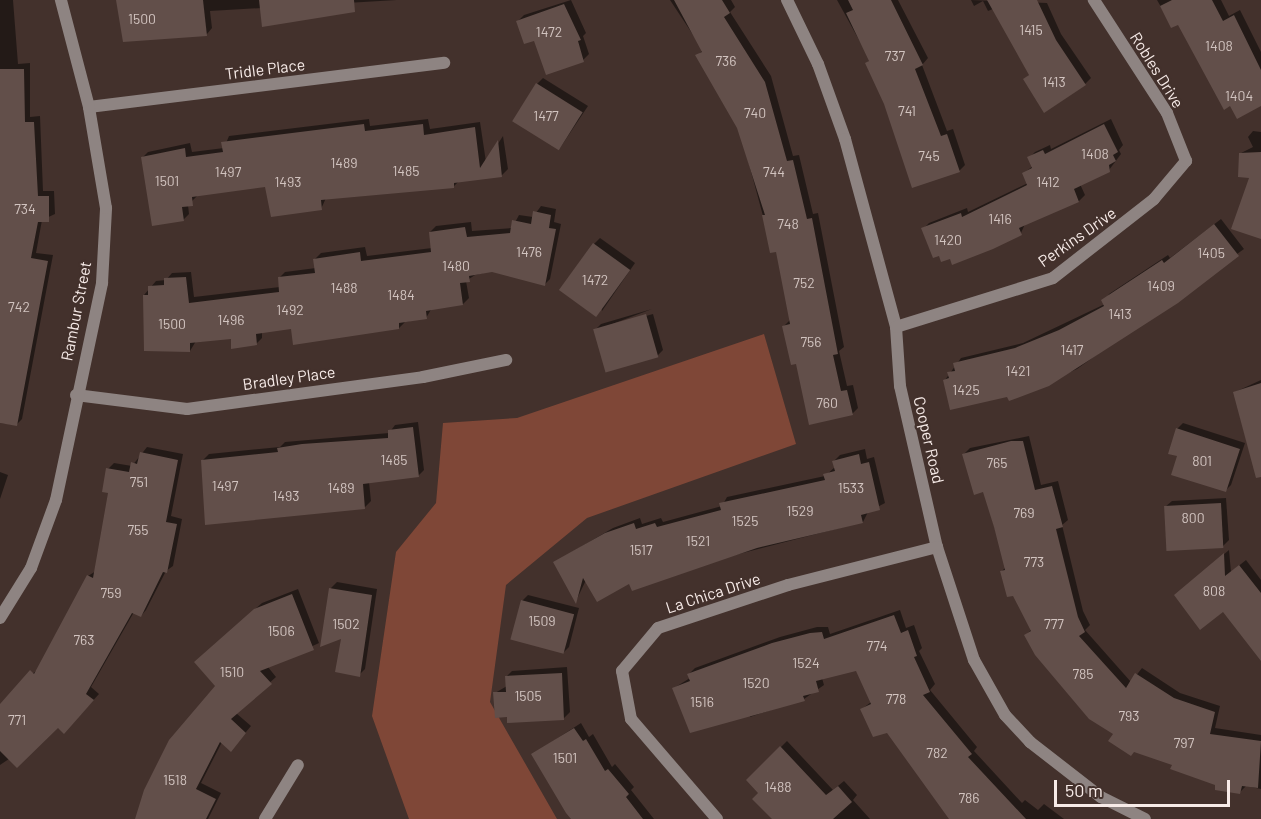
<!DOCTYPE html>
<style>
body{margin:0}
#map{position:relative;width:1261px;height:819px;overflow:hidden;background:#43312c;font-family:Barlow,sans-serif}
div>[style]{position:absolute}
.green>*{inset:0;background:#7f4737}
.shadow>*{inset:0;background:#0007}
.building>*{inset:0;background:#624f4a;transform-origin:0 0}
.street>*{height:12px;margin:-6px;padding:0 6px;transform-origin:6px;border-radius:6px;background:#8e8482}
span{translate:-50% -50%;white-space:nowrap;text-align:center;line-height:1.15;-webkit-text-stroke:4.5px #43312c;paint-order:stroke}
.number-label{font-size:14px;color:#d2c4c0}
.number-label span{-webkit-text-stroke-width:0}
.street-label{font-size:16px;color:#f7ebe8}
.scale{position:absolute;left:1054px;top:780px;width:176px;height:27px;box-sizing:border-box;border:3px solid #f7ebe8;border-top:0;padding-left:8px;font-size:18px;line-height:21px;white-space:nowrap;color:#f7ebe8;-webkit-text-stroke:4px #43312c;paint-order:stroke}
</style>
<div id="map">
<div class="green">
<i style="clip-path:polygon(764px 334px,796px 444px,587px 518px,506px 585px,490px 702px,557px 819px,409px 819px,372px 716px,396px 552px,436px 503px,443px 423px,517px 418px)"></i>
</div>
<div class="shadow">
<i style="clip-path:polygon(0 0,13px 0,18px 64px,30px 63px,30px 117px,40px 116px,43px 191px,54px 191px,55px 214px,42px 220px,36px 253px,53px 255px,22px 419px,16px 425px,0 423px)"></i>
<i style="clip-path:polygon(118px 0,397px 0,210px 11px,212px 28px,207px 34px)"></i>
<i style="clip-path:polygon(571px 0,586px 33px,583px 36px,589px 54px,583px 60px,535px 39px,518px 21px,524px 15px)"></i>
<i style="clip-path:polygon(670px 0,731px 0,735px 7px,730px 12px,771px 76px,793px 156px,799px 155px,813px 214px,818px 213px,844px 347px,839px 351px,847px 386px,853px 385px,858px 408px,852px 414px,797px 362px,784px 326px,790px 320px,777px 250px,763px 216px,739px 127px,697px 56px,703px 50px)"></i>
<i style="clip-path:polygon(837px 0,898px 0,928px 58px,922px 65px,947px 131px,953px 129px,965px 165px,959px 171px,886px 104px,867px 63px,870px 60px)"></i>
<i style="clip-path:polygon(971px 0,1047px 3px,1061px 34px,1091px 78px,1085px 84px,1025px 79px,1030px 74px,993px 9px,988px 11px,983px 1px,974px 6px)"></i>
<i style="clip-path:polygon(1157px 0,1221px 0,1229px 16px,1240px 10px,1261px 52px,1261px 105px,1178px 23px,1172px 26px)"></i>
<i style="clip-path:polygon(543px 78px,588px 106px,560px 148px,537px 84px)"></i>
<i style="clip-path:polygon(369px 119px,370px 126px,428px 119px,430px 129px,480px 122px,486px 162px,503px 136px,508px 169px,502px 175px,459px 181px,454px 186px,326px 198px,321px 209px,266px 186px,198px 195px,188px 205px,189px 214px,183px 220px,142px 158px,148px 152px,190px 143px,192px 152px,224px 148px,229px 136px)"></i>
<i style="clip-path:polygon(1111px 119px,1123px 145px,1119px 150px,1121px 154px,1109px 170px,1080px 184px,1085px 195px,1079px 201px,1025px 224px,1021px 233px,951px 257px,923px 229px,929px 223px,967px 208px,968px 212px,1028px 183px,1024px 173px,1033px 166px,1029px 158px,1035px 152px,1050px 145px,1051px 149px)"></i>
<i style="clip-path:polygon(1253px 131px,1261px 132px,1261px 238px,1251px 176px,1241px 153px,1253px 147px,1248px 137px)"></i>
<i style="clip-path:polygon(541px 206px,556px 209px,554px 222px,561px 224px,550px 279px,544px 285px,492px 271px,475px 275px,466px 281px,469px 298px,463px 304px,432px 308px,426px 318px,405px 322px,399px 328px,292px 327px,262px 332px,262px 338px,256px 344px,232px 337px,196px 341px,190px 351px,144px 295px,156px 281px,166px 280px,172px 273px,191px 272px,194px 297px,280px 287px,279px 278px,285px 272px,316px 268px,315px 259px,321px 253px,365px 247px,367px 256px,432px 248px,430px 232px,436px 226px,471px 222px,472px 231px,512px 228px,519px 215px,533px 217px)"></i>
<i style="clip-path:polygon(1221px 219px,1244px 249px,1077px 369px,1010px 399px,1008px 395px,945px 380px,961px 358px,1023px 343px,1105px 304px,1109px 294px,1168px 255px,1170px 258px)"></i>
<i style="clip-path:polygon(600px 238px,635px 263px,602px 311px,594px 244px)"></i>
<i style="clip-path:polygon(652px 309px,599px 329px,653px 314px,663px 350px,657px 356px,595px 330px,601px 324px)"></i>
<i style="clip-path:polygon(1261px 380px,1261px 434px,1235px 392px)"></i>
<i style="clip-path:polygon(418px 422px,424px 470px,418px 476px,369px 482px,371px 501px,365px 507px,203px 460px,209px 454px,280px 447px,285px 442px,389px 433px,395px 425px)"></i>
<i style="clip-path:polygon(1183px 423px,1245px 443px,1231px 485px,1225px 491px,1179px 455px,1177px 429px)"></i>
<i style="clip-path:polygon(1029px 436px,1041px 485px,1058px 481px,1068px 520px,1062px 525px,1083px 611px,1090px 625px,1085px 630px,1131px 682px,1142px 668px,1180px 693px,1220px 706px,1215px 728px,1261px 735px,1261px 789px,1246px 786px,1240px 792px,1217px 784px,1115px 733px,1026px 635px,1032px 629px,1002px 571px,1006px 567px,984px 491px,964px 454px,970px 448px)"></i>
<i style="clip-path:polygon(147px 447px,183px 454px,171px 516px,182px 519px,173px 566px,166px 571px,146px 610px,141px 616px,134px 612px,91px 687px,99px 694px,70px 726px,58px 726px,0 765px,0 705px,40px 667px,88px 576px,96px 571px,110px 492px,108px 469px,114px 463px,132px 466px)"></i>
<i style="clip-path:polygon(865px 449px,867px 459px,874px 457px,885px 503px,868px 512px,863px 522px,630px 582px,586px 580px,576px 601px,555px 562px,613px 528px,640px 518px,642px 524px,661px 518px,663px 522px,722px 506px,727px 497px,825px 476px,835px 467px,834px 461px,840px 455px)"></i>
<i style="clip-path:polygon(0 472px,8px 475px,0 499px)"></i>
<i style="clip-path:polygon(1226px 498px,1229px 540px,1223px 546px,1165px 507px,1172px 501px)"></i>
<i style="clip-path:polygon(1229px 550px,1231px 572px,1246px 560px,1261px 580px,1261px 644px,1223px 610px,1182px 590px)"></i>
<i style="clip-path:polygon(337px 582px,377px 589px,365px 669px,359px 675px,331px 588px)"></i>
<i style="clip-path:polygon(298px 589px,319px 643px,268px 667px,276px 677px,236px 713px,251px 726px,236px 744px,222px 742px,201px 783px,221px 793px,208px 819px,136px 819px,217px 686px,202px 656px,262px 603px)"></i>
<i style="clip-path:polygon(528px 595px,579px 608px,569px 647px,563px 653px,522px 601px)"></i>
<i style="clip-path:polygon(900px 610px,906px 628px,914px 625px,922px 648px,919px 651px,935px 684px,930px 690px,977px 747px,974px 751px,1022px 803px,1025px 800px,1038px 810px,1044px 804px,1064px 819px,951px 819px,888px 731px,862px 709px,871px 702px,856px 669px,822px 678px,824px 685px,804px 699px,750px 717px,749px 712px,674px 688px,690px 678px,689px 674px,695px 668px,780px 637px,817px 627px,828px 627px,830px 634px)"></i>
<i style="clip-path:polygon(567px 667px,570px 712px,564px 718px,495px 693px,507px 686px,506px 677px,512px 671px)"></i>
<i style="clip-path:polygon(581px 723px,589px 737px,593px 734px,612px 767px,615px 764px,634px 787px,631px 790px,654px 819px,574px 819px,533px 754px)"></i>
<i style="clip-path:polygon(787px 741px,833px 790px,844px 781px,857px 795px,853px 800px,870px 819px,773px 819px,760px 793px,748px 780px)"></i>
</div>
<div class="building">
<i style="clip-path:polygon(116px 0,203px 0,207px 36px,123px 42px)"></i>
<i style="clip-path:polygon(259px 0,354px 0,355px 12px,262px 27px)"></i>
<i style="clip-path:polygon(674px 0,722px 0,730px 13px,724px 17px,765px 82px,787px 161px,793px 160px,807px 219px,812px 218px,838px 354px,833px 355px,841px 391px,847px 390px,853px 415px,809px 425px,796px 364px,791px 365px,782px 326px,790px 324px,776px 252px,770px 253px,762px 215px,765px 215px,737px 128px,695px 55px,702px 52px)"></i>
<i style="clip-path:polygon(848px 0,891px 0,923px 65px,915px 69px,941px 136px,947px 134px,960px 172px,912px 188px,884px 104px,865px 63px,869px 61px,846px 13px,853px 10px)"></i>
<i style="clip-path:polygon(987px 0,1037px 0,1056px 40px,1086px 85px,1044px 113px,1023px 79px,1029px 75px)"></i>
<i style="clip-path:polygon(1172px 0,1212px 0,1223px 21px,1234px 15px,1261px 70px,1261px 106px,1237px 119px,1230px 106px,1224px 110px,1178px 25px,1171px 28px,1160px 6px)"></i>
<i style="clip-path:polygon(564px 4px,581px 40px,578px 41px,584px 62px,546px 75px,534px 41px,524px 44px,516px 21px)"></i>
<i style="clip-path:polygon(0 69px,24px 69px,25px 122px,34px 122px,38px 196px,49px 196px,49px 222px,38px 222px,31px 258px,48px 261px,17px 426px,0 423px)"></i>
<i style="left:536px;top:83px;width:55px;height:45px;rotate:32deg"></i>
<i style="clip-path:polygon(364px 124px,365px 131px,423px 124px,424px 135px,475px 127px,480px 168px,498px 140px,502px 177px,454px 183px,454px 188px,321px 200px,322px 210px,271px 217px,265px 187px,192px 197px,193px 206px,182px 207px,184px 221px,152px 226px,141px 157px,185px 148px,186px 157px,223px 152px,221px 142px)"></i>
<i style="clip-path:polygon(1104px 124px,1118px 152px,1113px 155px,1116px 161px,1109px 165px,1110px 172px,1074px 189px,1079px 202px,1019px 228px,1022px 235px,993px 249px,952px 265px,950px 259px,941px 262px,939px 256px,933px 258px,921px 228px,961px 213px,962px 217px,1027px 185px,1022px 173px,1032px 168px,1027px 157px,1043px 150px,1045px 154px)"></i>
<i style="clip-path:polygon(1261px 152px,1261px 239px,1231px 229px,1249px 178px,1238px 177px,1239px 153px)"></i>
<i style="clip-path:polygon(533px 211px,551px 215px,549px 228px,556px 229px,545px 286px,492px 272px,469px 276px,470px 282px,460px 283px,463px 305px,426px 311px,427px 319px,399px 323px,399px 329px,293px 345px,291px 329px,256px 334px,257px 345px,231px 349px,231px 339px,190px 343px,190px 352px,144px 351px,143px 295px,148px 295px,148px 286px,164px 285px,164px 278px,186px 277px,189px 303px,279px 292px,278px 277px,315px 273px,313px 259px,360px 252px,361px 261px,431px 252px,429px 232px,465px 227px,467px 237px,510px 233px,512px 220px,531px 224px)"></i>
<i style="clip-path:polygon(1214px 224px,1239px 256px,1178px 303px,1049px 386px,1009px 401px,1007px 397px,950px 410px,943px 380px,949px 378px,947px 372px,955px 371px,953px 363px,1015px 348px,1059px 330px,1104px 306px,1101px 300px,1162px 260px,1164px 263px)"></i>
<i style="left:593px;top:243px;width:46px;height:58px;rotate:36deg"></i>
<i style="left:646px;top:314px;width:45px;height:55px;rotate:74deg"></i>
<i style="clip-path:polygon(1261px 383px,1261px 477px,1256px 478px,1233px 392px)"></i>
<i style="clip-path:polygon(413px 427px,419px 477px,363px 484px,365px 509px,205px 525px,201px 460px,278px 452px,277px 448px,302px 444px,388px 438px,388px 430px)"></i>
<i style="clip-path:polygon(1176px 428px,1240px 449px,1226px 492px,1171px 475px,1177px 456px,1168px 454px)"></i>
<i style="clip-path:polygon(1011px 441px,1023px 441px,1035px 490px,1052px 486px,1063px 527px,1056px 529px,1078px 617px,1085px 632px,1079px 636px,1126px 688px,1135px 673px,1174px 698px,1215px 712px,1210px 734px,1261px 741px,1258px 788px,1242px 786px,1240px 794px,1215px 790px,1215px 785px,1170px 769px,1172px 765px,1134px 752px,1131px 756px,1108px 741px,1113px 734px,1089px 719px,1035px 655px,1024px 635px,1031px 631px,1013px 596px,1007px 597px,1000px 571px,1005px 570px,994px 527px,983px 492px,974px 495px,962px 454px)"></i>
<i style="clip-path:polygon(140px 452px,178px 460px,166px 522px,177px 524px,167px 573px,163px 572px,141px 617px,132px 613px,86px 694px,94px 700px,64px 734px,58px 728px,17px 768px,0 751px,0 704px,30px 670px,34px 674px,87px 575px,93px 578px,108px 493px,102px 492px,106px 468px,129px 472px,131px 462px,137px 464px)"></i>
<i style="clip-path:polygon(859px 454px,861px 464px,869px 462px,880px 510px,861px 515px,863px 523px,757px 548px,632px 591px,629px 584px,597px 602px,583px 578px,576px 604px,553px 562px,605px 533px,634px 523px,636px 529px,655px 523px,657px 527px,721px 510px,719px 503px,825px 480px,823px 474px,835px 471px,832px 461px)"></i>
<i style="left:1221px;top:503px;width:45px;height:57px;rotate:87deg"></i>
<i style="clip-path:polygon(1224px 553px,1225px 576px,1239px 565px,1261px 593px,1261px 661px,1223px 612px,1200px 630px,1174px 595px)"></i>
<i style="clip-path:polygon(329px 588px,372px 595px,360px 677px,335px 672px,341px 639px,320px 647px)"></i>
<i style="clip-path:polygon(292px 594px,314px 650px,260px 671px,272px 684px,231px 719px,246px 733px,231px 752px,220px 742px,196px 789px,216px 799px,206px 819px,135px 819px,144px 790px,169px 740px,215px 686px,194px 662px,254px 609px)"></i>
<i style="left:521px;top:600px;width:55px;height:41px;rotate:15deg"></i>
<i style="clip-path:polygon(894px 615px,901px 633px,908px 630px,917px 656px,914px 657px,930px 692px,923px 695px,972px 754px,968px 757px,1026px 819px,949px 819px,887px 733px,873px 737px,860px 709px,871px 704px,856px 671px,816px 681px,819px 692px,803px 696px,805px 701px,690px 733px,672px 688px,690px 681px,687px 674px,772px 643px,810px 633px,822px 632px,824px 639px)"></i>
<i style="clip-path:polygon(562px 673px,564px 720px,507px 723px,507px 717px,495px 718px,493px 692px,506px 692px,505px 676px)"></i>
<i style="clip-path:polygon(574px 728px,583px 741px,586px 739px,605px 771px,608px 769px,629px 794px,626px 797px,643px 819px,571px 819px,566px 813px,531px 754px)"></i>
<i style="clip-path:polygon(780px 746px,826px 795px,838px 786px,852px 802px,833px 819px,772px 819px,752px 799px,758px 793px,746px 780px)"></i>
</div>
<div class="street">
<i style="left:787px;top:0;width:71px;rotate:64.2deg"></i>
<i style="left:818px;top:64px;width:80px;rotate:70.2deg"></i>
<i style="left:845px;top:139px;width:195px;rotate:74.8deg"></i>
<i style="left:896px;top:327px;width:59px;rotate:86.1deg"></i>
<i style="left:900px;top:386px;width:165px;rotate:77.1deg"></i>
<i style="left:937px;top:547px;width:119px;rotate:71.9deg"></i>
<i style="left:974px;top:660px;width:63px;rotate:60.6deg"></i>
<i style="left:1005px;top:715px;width:37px;rotate:47deg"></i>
<i style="left:1030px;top:742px;width:90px;rotate:37.8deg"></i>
<i style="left:1101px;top:797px;width:49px;rotate:26.6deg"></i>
<i style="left:89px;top:107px;width:358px;rotate:-7.1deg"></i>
<i style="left:896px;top:327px;width:164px;rotate:-17.3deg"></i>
<i style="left:1053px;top:278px;width:128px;rotate:-38deg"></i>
<i style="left:1154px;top:199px;width:50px;rotate:-49.9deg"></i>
<i style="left:1186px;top:161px;width:52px;rotate:-111.6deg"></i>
<i style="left:1167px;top:113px;width:135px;rotate:-122.9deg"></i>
<i style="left:76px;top:395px;width:112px;rotate:7.2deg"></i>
<i style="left:187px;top:409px;width:238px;rotate:-7.7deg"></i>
<i style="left:423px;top:377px;width:85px;rotate:-11.6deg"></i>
<i style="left:0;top:618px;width:59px;rotate:-58.2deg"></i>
<i style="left:31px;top:568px;width:72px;rotate:-69.8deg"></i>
<i style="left:56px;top:500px;width:222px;rotate:-78deg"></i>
<i style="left:102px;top:283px;width:75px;rotate:-86.9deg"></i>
<i style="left:106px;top:208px;width:102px;rotate:-99.6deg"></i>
<i style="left:89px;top:107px;width:111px;rotate:-104.7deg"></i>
<i style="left:265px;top:819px;width:63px;rotate:-58.6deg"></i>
<i style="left:717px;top:819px;width:132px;rotate:-130.7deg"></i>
<i style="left:631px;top:719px;width:49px;rotate:-100.6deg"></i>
<i style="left:622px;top:671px;width:56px;rotate:-50.1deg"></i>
<i style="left:658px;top:628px;width:137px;rotate:-18.3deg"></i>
<i style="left:788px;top:585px;width:154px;rotate:-14.3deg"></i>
</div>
<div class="number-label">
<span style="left:142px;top:19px">1500</span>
<span style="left:1031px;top:30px">1415</span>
<span style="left:549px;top:32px">1472</span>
<span style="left:1219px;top:46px">1408</span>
<span style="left:895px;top:56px">737</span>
<span style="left:726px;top:61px">736</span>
<span style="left:1054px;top:82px">1413</span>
<span style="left:1239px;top:96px">1404</span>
<span style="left:907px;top:111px">741</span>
<span style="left:755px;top:113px">740</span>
<span style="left:546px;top:116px">1477</span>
<span style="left:1095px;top:154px">1408</span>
<span style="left:929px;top:156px">745</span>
<span style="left:344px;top:163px">1489</span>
<span style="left:406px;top:171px">1485</span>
<span style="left:228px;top:172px">1497</span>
<span style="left:774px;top:172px">744</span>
<span style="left:167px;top:181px">1501</span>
<span style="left:288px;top:182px">1493</span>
<span style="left:1048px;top:182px">1412</span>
<span style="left:25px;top:209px">734</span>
<span style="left:1000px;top:219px">1416</span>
<span style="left:788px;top:224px">748</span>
<span style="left:948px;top:240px">1420</span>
<span style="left:529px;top:252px">1476</span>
<span style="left:1211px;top:253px">1405</span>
<span style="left:456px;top:266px">1480</span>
<span style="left:595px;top:280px">1472</span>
<span style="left:804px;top:283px">752</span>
<span style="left:1161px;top:286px">1409</span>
<span style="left:344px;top:288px">1488</span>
<span style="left:401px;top:295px">1484</span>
<span style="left:19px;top:307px">742</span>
<span style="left:290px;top:310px">1492</span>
<span style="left:1120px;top:314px">1413</span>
<span style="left:231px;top:320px">1496</span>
<span style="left:172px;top:324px">1500</span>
<span style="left:811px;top:342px">756</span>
<span style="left:1072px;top:350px">1417</span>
<span style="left:1018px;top:371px">1421</span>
<span style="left:966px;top:390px">1425</span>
<span style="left:827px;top:403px">760</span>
<span style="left:394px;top:460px">1485</span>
<span style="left:1202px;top:461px">801</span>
<span style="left:997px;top:463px">765</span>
<span style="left:139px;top:482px">751</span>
<span style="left:225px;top:486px">1497</span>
<span style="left:341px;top:488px">1489</span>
<span style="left:851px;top:488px">1533</span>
<span style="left:286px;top:496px">1493</span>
<span style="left:800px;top:511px">1529</span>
<span style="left:1024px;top:513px">769</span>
<span style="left:1193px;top:518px">800</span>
<span style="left:745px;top:521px">1525</span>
<span style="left:138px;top:530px">755</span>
<span style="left:698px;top:541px">1521</span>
<span style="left:641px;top:550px">1517</span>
<span style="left:1034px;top:562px">773</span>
<span style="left:1214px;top:591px">808</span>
<span style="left:111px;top:593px">759</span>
<span style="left:542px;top:621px">1509</span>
<span style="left:346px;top:624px">1502</span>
<span style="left:1054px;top:624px">777</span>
<span style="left:281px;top:631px">1506</span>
<span style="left:84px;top:640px">763</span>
<span style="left:877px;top:646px">774</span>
<span style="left:806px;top:663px">1524</span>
<span style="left:232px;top:672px">1510</span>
<span style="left:1083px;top:674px">785</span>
<span style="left:756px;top:683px">1520</span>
<span style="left:528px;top:696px">1505</span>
<span style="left:896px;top:699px">778</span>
<span style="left:702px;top:702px">1516</span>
<span style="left:1129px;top:716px">793</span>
<span style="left:17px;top:720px">771</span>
<span style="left:1184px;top:743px">797</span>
<span style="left:937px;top:753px">782</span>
<span style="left:565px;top:758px">1501</span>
<span style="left:175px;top:780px">1518</span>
<span style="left:778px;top:787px">1488</span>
<span style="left:969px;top:798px">786</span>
</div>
<div class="street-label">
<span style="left:265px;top:69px;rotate:-7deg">Tridle Place</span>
<span style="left:1157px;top:70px;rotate:58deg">Robles Drive</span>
<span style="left:1077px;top:237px;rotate:-35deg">Perkins Drive</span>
<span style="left:76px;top:311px;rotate:-79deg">Rambur Street</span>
<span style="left:289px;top:378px;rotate:-8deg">Bradley Place</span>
<span style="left:929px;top:440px;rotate:77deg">Cooper Road</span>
<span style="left:713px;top:593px;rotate:-18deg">La Chica Drive</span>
</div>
<div class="scale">50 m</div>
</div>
